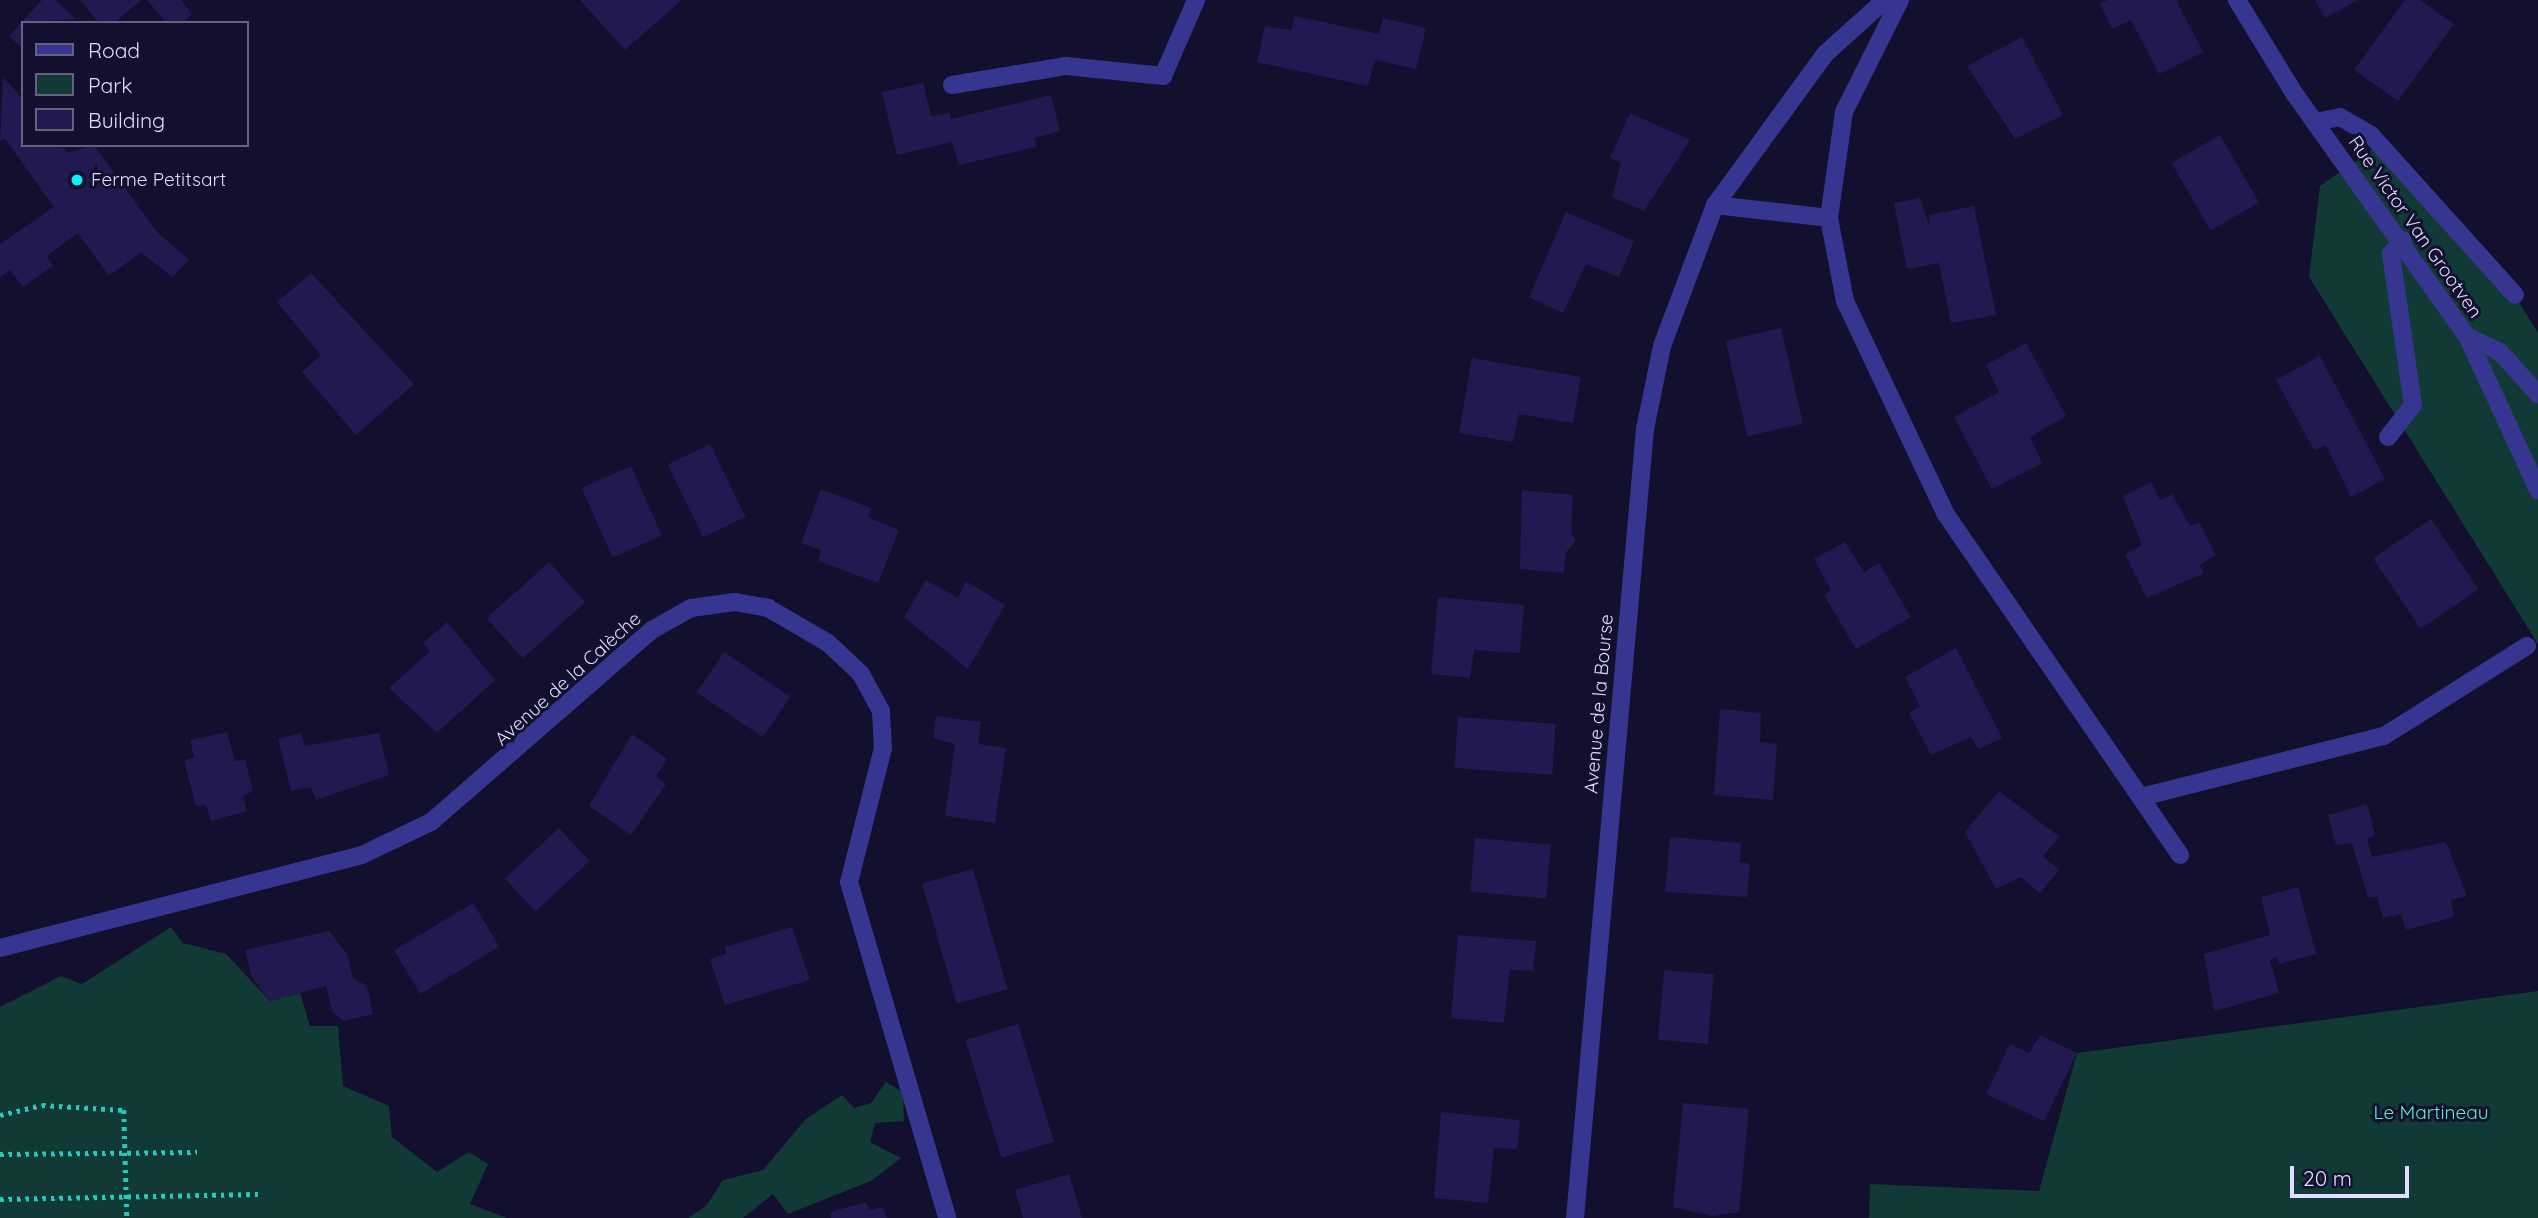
<!DOCTYPE html>
<meta charset="utf-8">
<style>
body{margin:0}
#map{position:relative;width:2538px;height:1218px;overflow:hidden;background:#130f2e;font-family:Quicksand,sans-serif}
div>[style]{position:absolute}
.green>*{inset:0;background:#113936}
.building>*{inset:0;background:#221951;transform-origin:0 0}
.path>*{height:4.5px;margin-top:-2.25px;transform-origin:0;background:repeating-linear-gradient(90deg,#24cabb 0 3.5px,transparent 0 8.5px)}
.service>*{height:18px;margin:-9px;padding:0 9px;transform-origin:9px;border-radius:9px;background:#363691}
.minor>*{height:18px;margin:-9px;padding:0 9px;transform-origin:9px;border-radius:9px;background:#363691}
.dots>*{width:19px;height:19px;translate:-50% -50%;box-sizing:border-box;border:4px solid #130f2e;border-radius:50%}
span{translate:-50% -50%;white-space:nowrap;text-align:center;line-height:1.15;-webkit-text-stroke:6px #130f2e;paint-order:stroke}
.poi-label{font-size:19px;color:#dfdcff}
.left{translate:0 -50%;text-align:left}
.street-label{font-size:19px;color:#dfdcff}
.park-label{font-size:19px;color:#5becc3}
.legend{position:absolute;left:21px;top:21px;width:228px;height:126px;box-sizing:border-box;background:#130f2e;border:2px solid #656182;margin:0;padding:9px 12px;list-style:none;font-size:21px;color:#dfdcff}
.legend li{display:flex;align-items:center;gap:14px;height:35px}
.legend b{width:35px;border:2px solid #656182}
.scale{position:absolute;left:2290px;top:1166px;width:119px;height:32px;box-sizing:border-box;border:4px solid #dfdcff;border-top:0;padding-left:9px;font-size:21px;line-height:24px;white-space:nowrap;color:#dfdcff;-webkit-text-stroke:5px #130f2e;paint-order:stroke}
</style>
<div id="map">
<div class="green">
<i style="clip-path:polygon(2381px 143px,2515px 295px,2538px 333px,2538px 644px,2309px 277px,2320px 186px)"></i>
<i style="clip-path:polygon(171px 927px,183px 943px,226px 954px,270px 1001px,300px 993px,310px 1026px,338px 1026px,343px 1086px,389px 1106px,392px 1137px,437px 1172px,469px 1152px,488px 1164px,470px 1204px,507px 1218px,0 1218px,0 1007px,61px 976px,82px 984px)"></i>
<i style="clip-path:polygon(2538px 991px,2538px 1218px,1869px 1218px,1870px 1184px,2039px 1191px,2077px 1053px)"></i>
<i style="clip-path:polygon(886px 1082px,903px 1092px,904px 1121px,875px 1123px,870px 1142px,901px 1158px,871px 1181px,788px 1214px,773px 1194px,743px 1218px,688px 1218px,706px 1206px,723px 1180px,763px 1170px,806px 1119px,842px 1095px,854px 1108px,871px 1103px)"></i>
</div>
<div class="building">
<i style="clip-path:polygon(42px 0,55px 0,76px 19px,23px 23px,23px 49px,9px 36px)"></i>
<i style="clip-path:polygon(80px 0,141px 0,114px 23px,99px 23px)"></i>
<i style="clip-path:polygon(147px 0,181px 0,192px 14px,183px 23px,167px 23px)"></i>
<i style="clip-path:polygon(580px 0,682px 0,625px 50px)"></i>
<i style="clip-path:polygon(2107px 0,2176px 0,2203px 52px,2159px 74px,2131px 20px,2112px 29px,2100px 4px)"></i>
<i style="clip-path:polygon(2315px 0,2358px 0,2325px 18px)"></i>
<i style="clip-path:polygon(2405px 0,2420px 0,2454px 24px,2398px 101px,2354px 70px)"></i>
<i style="clip-path:polygon(1295px 16px,1379px 34px,1383px 18px,1426px 28px,1416px 69px,1375px 60px,1368px 86px,1257px 62px,1265px 26px,1291px 30px)"></i>
<i style="clip-path:polygon(2022px 37px,2063px 115px,2015px 139px,1967px 66px)"></i>
<i style="clip-path:polygon(3px 77px,23px 99px,23px 145px,61px 145px,67px 153px,94px 145px,157px 232px,189px 260px,172px 277px,141px 252px,109px 276px,78px 233px,47px 256px,53px 266px,23px 287px,10px 270px,0 277px,0 244px,54px 207px,5px 139px,0 141px)"></i>
<i style="clip-path:polygon(923px 83px,931px 116px,950px 113px,951px 119px,1051px 95px,1060px 131px,1035px 138px,1036px 147px,959px 165px,952px 142px,897px 155px,882px 92px)"></i>
<i style="clip-path:polygon(1630px 113px,1690px 140px,1644px 211px,1612px 197px,1621px 163px,1610px 158px)"></i>
<i style="left:2220px;top:135px;width:78px;height:56px;rotate:60deg"></i>
<i style="clip-path:polygon(1920px 198px,1930px 228px,1929px 215px,1974px 206px,1996px 315px,1951px 323px,1939px 263px,1907px 269px,1894px 203px)"></i>
<i style="clip-path:polygon(1566px 212px,1634px 241px,1619px 277px,1586px 264px,1563px 313px,1529px 297px)"></i>
<i style="clip-path:polygon(311px 273px,414px 384px,356px 435px,302px 372px,321px 355px,277px 302px)"></i>
<i style="left:1781px;top:328px;width:98px;height:57px;rotate:77deg"></i>
<i style="clip-path:polygon(2026px 343px,2066px 416px,2030px 437px,2042px 463px,1992px 489px,1954px 417px,1999px 392px,1986px 365px)"></i>
<i style="clip-path:polygon(2320px 356px,2385px 479px,2351px 497px,2326px 445px,2314px 450px,2276px 380px)"></i>
<i style="clip-path:polygon(1472px 358px,1581px 377px,1573px 423px,1519px 414px,1513px 442px,1459px 433px)"></i>
<i style="left:710px;top:444px;width:81px;height:47px;rotate:64deg"></i>
<i style="left:631px;top:466px;width:76px;height:54px;rotate:66deg"></i>
<i style="clip-path:polygon(2151px 482px,2160px 500px,2172px 494px,2190px 526px,2199px 522px,2216px 555px,2199px 565px,2204px 573px,2147px 598px,2125px 554px,2142px 545px,2123px 496px)"></i>
<i style="clip-path:polygon(821px 489px,871px 508px,868px 517px,899px 530px,878px 583px,818px 561px,821px 550px,801px 543px)"></i>
<i style="clip-path:polygon(1522px 490px,1573px 495px,1571px 533px,1576px 541px,1566px 552px,1564px 573px,1520px 569px)"></i>
<i style="left:2431px;top:519px;width:85px;height:70px;rotate:56deg"></i>
<i style="clip-path:polygon(1845px 542px,1864px 572px,1879px 563px,1911px 617px,1856px 649px,1824px 595px,1831px 590px,1814px 559px)"></i>
<i style="left:549px;top:562px;width:54px;height:84px;rotate:48deg"></i>
<i style="clip-path:polygon(926px 580px,958px 598px,966px 581px,1005px 605px,968px 669px,904px 617px)"></i>
<i style="clip-path:polygon(1438px 597px,1524px 605px,1520px 653px,1474px 650px,1470px 678px,1431px 674px)"></i>
<i style="clip-path:polygon(447px 622px,495px 680px,437px 733px,389px 688px,430px 651px,423px 643px)"></i>
<i style="clip-path:polygon(1956px 648px,2002px 738px,1978px 749px,1971px 737px,1931px 755px,1909px 713px,1920px 706px,1905px 677px)"></i>
<i style="left:724px;top:652px;width:80px;height:49px;rotate:34deg"></i>
<i style="clip-path:polygon(1720px 709px,1761px 713px,1760px 742px,1777px 744px,1773px 800px,1714px 795px)"></i>
<i style="clip-path:polygon(936px 716px,981px 722px,978px 744px,1006px 748px,995px 823px,945px 816px,955px 744px,933px 738px)"></i>
<i style="left:1458px;top:717px;width:98px;height:51px;rotate:4deg"></i>
<i style="clip-path:polygon(227px 732px,235px 761px,245px 760px,253px 791px,243px 796px,247px 811px,211px 821px,206px 805px,196px 806px,184px 761px,194px 757px,190px 740px)"></i>
<i style="clip-path:polygon(301px 733px,305px 746px,379px 733px,389px 775px,316px 800px,311px 787px,291px 791px,278px 739px)"></i>
<i style="clip-path:polygon(632px 734px,667px 759px,656px 776px,666px 784px,631px 835px,589px 806px)"></i>
<i style="clip-path:polygon(1999px 791px,2060px 837px,2043px 856px,2059px 870px,2040px 893px,2021px 877px,1996px 889px,1965px 832px)"></i>
<i style="clip-path:polygon(2367px 804px,2375px 835px,2367px 839px,2372px 857px,2446px 842px,2467px 896px,2451px 900px,2454px 917px,2406px 930px,2401px 914px,2383px 918px,2377px 897px,2368px 897px,2352px 843px,2336px 845px,2328px 815px)"></i>
<i style="left:559px;top:828px;width:45px;height:74px;rotate:47deg"></i>
<i style="clip-path:polygon(1670px 837px,1741px 843px,1740px 862px,1750px 864px,1747px 897px,1665px 892px)"></i>
<i style="left:1475px;top:838px;width:76px;height:54px;rotate:5deg"></i>
<i style="left:973px;top:869px;width:125px;height:53px;rotate:74deg"></i>
<i style="clip-path:polygon(2298px 887px,2316px 954px,2279px 964px,2276px 957px,2270px 960px,2279px 993px,2214px 1011px,2204px 954px,2270px 935px,2261px 897px)"></i>
<i style="left:473px;top:903px;width:51px;height:92px;rotate:59deg"></i>
<i style="clip-path:polygon(792px 927px,810px 980px,725px 1005px,710px 959px,726px 954px,725px 947px)"></i>
<i style="clip-path:polygon(329px 931px,347px 954px,353px 978px,367px 986px,373px 1014px,344px 1021px,333px 1013px,326px 986px,270px 1001px,252px 977px,245px 950px)"></i>
<i style="clip-path:polygon(1458px 935px,1536px 941px,1533px 971px,1510px 970px,1504px 1023px,1451px 1018px)"></i>
<i style="left:1664px;top:970px;width:50px;height:70px;rotate:5deg"></i>
<i style="left:1018px;top:1024px;width:123px;height:55px;rotate:73deg"></i>
<i style="clip-path:polygon(2040px 1035px,2077px 1053px,2044px 1121px,1986px 1094px,2010px 1044px,2029px 1053px)"></i>
<i style="clip-path:polygon(1683px 1103px,1749px 1109px,1739px 1212px,1712px 1216px,1673px 1207px)"></i>
<i style="clip-path:polygon(1441px 1112px,1520px 1120px,1517px 1149px,1494px 1148px,1488px 1203px,1434px 1198px)"></i>
<i style="clip-path:polygon(1069px 1174px,1082px 1218px,1023px 1218px,1015px 1190px)"></i>
<i style="clip-path:polygon(866px 1202px,869px 1210px,883px 1207px,887px 1218px,831px 1218px,830px 1212px)"></i>
</div>
<div class="path">
<i style="left:0;top:1115px;width:43px;rotate:-13.4deg"></i>
<i style="left:42px;top:1105px;width:82px;rotate:3.5deg"></i>
<i style="left:124px;top:1110px;width:108px;rotate:88.4deg"></i>
<i style="left:0;top:1154px;width:197px;rotate:-0.6deg"></i>
<i style="left:0;top:1199px;width:262px;rotate:-1.1deg"></i>
</div>
<div class="service">
<i style="left:952px;top:85px;width:116px;rotate:-9.5deg"></i>
<i style="left:1066px;top:66px;width:98px;rotate:5.9deg"></i>
<i style="left:1163px;top:76px;width:83px;rotate:-66.5deg"></i>
<i style="left:2315px;top:122px;width:25px;rotate:-11deg"></i>
<i style="left:2340px;top:117px;width:36px;rotate:30deg"></i>
<i style="left:2371px;top:135px;width:215px;rotate:48deg"></i>
<i style="left:2388px;top:437px;width:41px;rotate:-52deg"></i>
<i style="left:2413px;top:405px;width:153px;rotate:-98.3deg"></i>
<i style="left:2391px;top:254px;width:18px;rotate:-49deg"></i>
<i style="left:2141px;top:797px;width:251px;rotate:-14.1deg"></i>
<i style="left:2384px;top:736px;width:169px;rotate:-32.2deg"></i>
</div>
<div class="minor">
<i style="left:1900px;top:0;width:125px;rotate:116.6deg"></i>
<i style="left:1844px;top:112px;width:107px;rotate:98.1deg"></i>
<i style="left:1829px;top:218px;width:85px;rotate:79.1deg"></i>
<i style="left:1845px;top:301px;width:234px;rotate:64.7deg"></i>
<i style="left:1945px;top:513px;width:415px;rotate:55.5deg"></i>
<i style="left:2237px;top:0;width:109px;rotate:58.5deg"></i>
<i style="left:2294px;top:93px;width:298px;rotate:54.6deg"></i>
<i style="left:2467px;top:336px;width:170px;rotate:65.2deg"></i>
<i style="left:1715px;top:205px;width:115px;rotate:6.5deg"></i>
<i style="left:2467px;top:336px;width:37px;rotate:26deg"></i>
<i style="left:2500px;top:352px;width:57px;rotate:47.9deg"></i>
<i style="left:0;top:948px;width:374px;rotate:-14.4deg"></i>
<i style="left:362px;top:855px;width:76px;rotate:-25.6deg"></i>
<i style="left:431px;top:822px;width:293px;rotate:-41deg"></i>
<i style="left:652px;top:630px;width:45px;rotate:-29.4deg"></i>
<i style="left:691px;top:608px;width:44px;rotate:-7.8deg"></i>
<i style="left:735px;top:602px;width:34px;rotate:10deg"></i>
<i style="left:768px;top:608px;width:69px;rotate:30.3deg"></i>
<i style="left:828px;top:643px;width:45px;rotate:43.2deg"></i>
<i style="left:861px;top:674px;width:42px;rotate:61.6deg"></i>
<i style="left:881px;top:711px;width:37px;rotate:87deg"></i>
<i style="left:883px;top:748px;width:138px;rotate:104.2deg"></i>
<i style="left:849px;top:882px;width:350px;rotate:73.7deg"></i>
<i style="left:1575px;top:1218px;width:792px;rotate:-84.93deg"></i>
<i style="left:1645px;top:429px;width:85px;rotate:-78.4deg"></i>
<i style="left:1662px;top:346px;width:151px;rotate:-69.4deg"></i>
<i style="left:1715px;top:205px;width:187px;rotate:-53.9deg"></i>
<i style="left:1825px;top:54px;width:81px;rotate:-42deg"></i>
</div>
<div class="dots">
<i style="left:77px;top:180px;background:#08efff"></i>
</div>
<div class="poi-label">
<span class="left" style="left:91px;top:180px">Ferme Petitsart</span>
</div>
<div class="street-label">
<span style="left:2415px;top:227px;rotate:55deg">Rue Victor Van Grootven</span>
<span style="left:568px;top:679px;rotate:-42deg">Avenue de la Calèche</span>
<span style="left:1599px;top:704px;rotate:-85deg">Avenue de la Bourse</span>
</div>
<div class="park-label">
<span style="left:2431px;top:1113px">Le Martineau</span>
</div>
<ul class="legend">
<li><b style="height:9px;background:#363691"></b>Road</li>
<li><b style="height:19px;background:#113936"></b>Park</li>
<li><b style="height:19px;background:#221951"></b>Building</li>
</ul>
<div class="scale">20 m</div>
</div>
